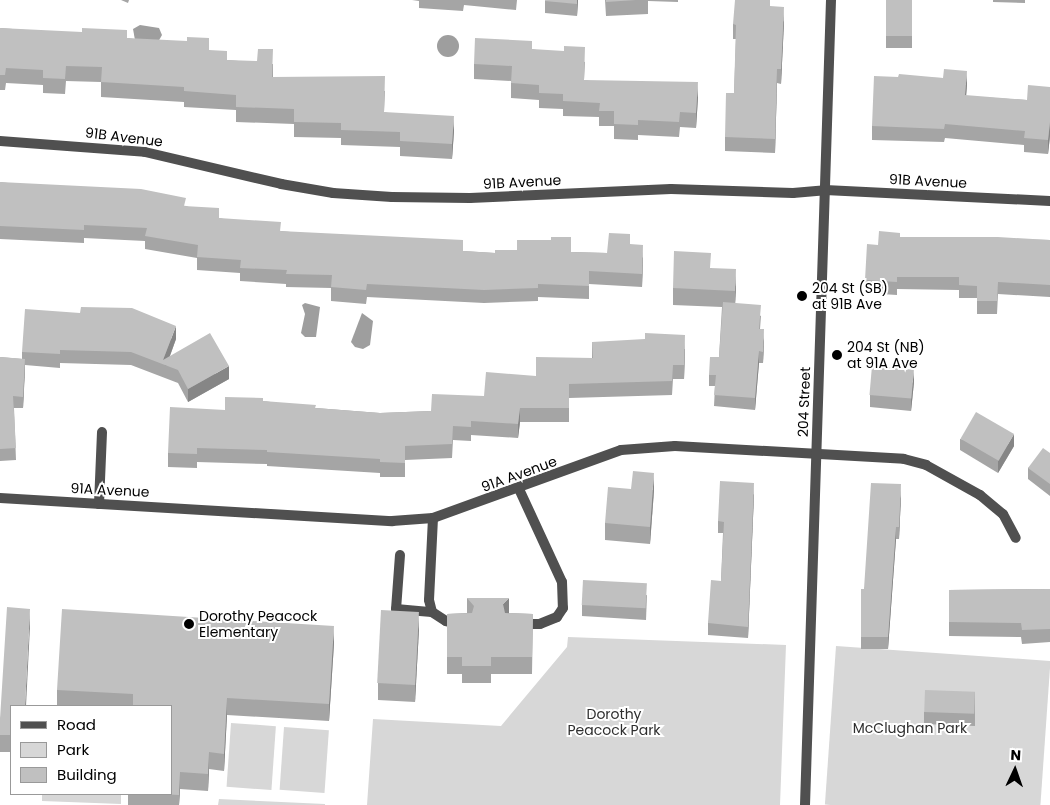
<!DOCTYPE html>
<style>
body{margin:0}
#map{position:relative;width:1050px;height:805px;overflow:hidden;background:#fff;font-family:Poppins,sans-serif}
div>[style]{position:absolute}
.green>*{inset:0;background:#d7d7d7;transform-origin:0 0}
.water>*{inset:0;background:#9e9e9e}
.round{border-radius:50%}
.service>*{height:10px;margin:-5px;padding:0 5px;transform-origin:5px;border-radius:5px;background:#505050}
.minor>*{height:10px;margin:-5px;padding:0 5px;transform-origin:5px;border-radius:5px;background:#505050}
.tertiary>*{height:10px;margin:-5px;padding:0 5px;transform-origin:5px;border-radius:5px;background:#505050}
.wall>*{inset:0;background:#a5a5a5;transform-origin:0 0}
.shaded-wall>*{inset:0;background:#868686}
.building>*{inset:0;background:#c0c0c0;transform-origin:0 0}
.dots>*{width:14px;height:14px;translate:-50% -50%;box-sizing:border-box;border:2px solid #fff;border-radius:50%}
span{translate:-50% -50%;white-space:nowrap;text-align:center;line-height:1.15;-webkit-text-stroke:4px #fff;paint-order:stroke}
.street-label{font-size:14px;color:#000}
.poi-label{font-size:14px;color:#000}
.left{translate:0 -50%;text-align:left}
.park-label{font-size:14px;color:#2e2e2e}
.legend{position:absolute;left:10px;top:705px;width:162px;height:90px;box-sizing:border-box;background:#fff;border:1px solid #999;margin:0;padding:6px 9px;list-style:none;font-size:15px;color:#000}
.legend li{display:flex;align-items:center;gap:10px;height:25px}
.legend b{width:25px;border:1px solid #999}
.north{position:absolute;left:990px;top:745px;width:50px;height:50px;-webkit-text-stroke:4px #fff;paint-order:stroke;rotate:3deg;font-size:14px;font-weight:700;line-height:20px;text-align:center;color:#000}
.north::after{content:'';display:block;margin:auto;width:18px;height:22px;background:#000;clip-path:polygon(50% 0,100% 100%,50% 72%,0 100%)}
</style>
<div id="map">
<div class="green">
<i style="clip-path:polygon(568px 637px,786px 645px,780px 805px,367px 805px,373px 719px,501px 726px,567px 647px)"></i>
<i style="left:836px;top:646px;width:215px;height:159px;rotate:4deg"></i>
<i style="left:231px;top:723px;width:45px;height:64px;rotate:4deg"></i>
<i style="left:284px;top:727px;width:45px;height:63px;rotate:4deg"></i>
<i style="clip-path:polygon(42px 794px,121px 794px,121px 804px,42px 801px)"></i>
<i style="clip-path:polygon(219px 799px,325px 804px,325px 805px,218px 805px)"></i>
</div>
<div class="water">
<i style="clip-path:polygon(140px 25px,159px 28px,162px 35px,158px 42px,135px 40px,133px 29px)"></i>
<i class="round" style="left:437px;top:35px;width:22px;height:22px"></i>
<i style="clip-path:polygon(305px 303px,320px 307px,316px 337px,305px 337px,301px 333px,305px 314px,302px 305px)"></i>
<i style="clip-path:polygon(362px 313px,373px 321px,370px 345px,363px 349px,355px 347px,351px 342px)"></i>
</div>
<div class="service">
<i style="left:519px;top:489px;width:102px;rotate:65.2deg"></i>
<i style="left:562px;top:582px;width:26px;rotate:88deg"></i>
<i style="left:563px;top:608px;width:11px;rotate:124deg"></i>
<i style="left:557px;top:617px;width:18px;rotate:158deg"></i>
<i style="left:540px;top:624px;width:21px;rotate:180deg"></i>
<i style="left:433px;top:518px;width:82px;rotate:92.8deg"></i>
<i style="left:429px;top:600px;width:12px;rotate:76deg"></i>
<i style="left:432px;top:612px;width:17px;rotate:33deg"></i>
<i style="left:446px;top:621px;width:13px;rotate:9deg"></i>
<i style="left:400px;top:555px;width:54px;rotate:94.2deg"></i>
<i style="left:396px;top:609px;width:36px;rotate:5deg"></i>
</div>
<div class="minor">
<i style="left:0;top:141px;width:145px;rotate:4.3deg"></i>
<i style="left:145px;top:152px;width:140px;rotate:13.2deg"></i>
<i style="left:281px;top:184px;width:53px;rotate:9.8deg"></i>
<i style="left:333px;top:193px;width:59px;rotate:3.9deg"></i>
<i style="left:392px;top:197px;width:78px;rotate:0.7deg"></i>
<i style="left:470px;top:198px;width:201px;rotate:-2.6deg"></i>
<i style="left:671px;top:189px;width:122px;rotate:1.9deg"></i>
<i style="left:793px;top:193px;width:32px;rotate:-5deg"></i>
<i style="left:825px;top:190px;width:225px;rotate:2.8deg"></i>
<i style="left:0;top:498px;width:393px;rotate:3.4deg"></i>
<i style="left:392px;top:521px;width:41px;rotate:-4.2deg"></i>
<i style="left:433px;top:518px;width:200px;rotate:-19.9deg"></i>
<i style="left:621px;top:450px;width:54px;rotate:-4.2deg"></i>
<i style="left:675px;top:446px;width:229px;rotate:3.2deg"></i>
<i style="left:904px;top:459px;width:23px;rotate:15deg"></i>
<i style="left:926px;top:465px;width:62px;rotate:29.1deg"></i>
<i style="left:980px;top:495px;width:30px;rotate:40deg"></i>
<i style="left:1003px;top:514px;width:27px;rotate:62deg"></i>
<i style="left:99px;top:504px;width:72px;rotate:-87.6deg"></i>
</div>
<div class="tertiary">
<i style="left:805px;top:805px;width:805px;rotate:-88.15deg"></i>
</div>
<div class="wall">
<i style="clip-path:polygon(121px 0,129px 0,128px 3px)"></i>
<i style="clip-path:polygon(412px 0,517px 0,516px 10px,464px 5px,463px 11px,419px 8px,419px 1px)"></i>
<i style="clip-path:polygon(545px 0,578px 0,577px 16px,545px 13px)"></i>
<i style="clip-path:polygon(605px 0,678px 0,678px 2px,648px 1px,648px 14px,606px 16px)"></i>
<i style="left:886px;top:0;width:26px;height:48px"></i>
<i style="clip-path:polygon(993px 0,1025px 0,1025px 3px,993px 2px)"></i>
<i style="clip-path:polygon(770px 6px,784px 22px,781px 84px,777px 83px,775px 153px,725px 151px,725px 137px,734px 93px,736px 39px,733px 39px,733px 24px)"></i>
<i style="clip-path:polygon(0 28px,127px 38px,209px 50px,227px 60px,273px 64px,273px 77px,385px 91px,384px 112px,454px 131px,452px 159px,400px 156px,400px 147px,341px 145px,341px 138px,294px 137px,294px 124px,236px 122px,236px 110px,184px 107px,184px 102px,101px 97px,101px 82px,66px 81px,65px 94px,43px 93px,43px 85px,6px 83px,5px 90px,0 90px)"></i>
<i style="clip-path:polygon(532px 49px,585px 62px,584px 80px,698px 97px,696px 128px,680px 127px,679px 137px,638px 135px,638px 140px,614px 139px,614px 126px,599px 126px,599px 117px,563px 116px,563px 109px,539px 108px,539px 100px,511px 98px,511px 81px,474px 79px,474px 64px)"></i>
<i style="clip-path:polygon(898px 77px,943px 78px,967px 85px,966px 96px,1027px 100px,1050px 87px,1050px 136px,1048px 154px,1024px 152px,1024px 145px,945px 138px,944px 142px,872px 140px,872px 126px)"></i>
<i style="clip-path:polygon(0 182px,186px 206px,219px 218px,281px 231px,463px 251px,495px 253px,571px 252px,607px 253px,630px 244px,643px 258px,642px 287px,589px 284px,589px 299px,538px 297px,538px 301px,484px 303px,367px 297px,366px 304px,331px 301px,331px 288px,286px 287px,286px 284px,240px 281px,240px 273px,197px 270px,197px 258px,145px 249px,145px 241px,84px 238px,84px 243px,0 239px)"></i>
<i style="clip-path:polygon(900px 237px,1050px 240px,1050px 297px,998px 294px,997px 314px,977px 314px,977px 298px,959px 298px,959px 290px,897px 289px,897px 295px,865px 293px,865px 280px)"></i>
<i style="clip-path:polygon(711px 268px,736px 286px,735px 303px,761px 316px,760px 329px,764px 341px,763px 363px,759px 363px,755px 410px,714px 406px,715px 386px,709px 386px,709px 375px,719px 357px,722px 307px,673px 305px,673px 288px)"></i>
<i style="clip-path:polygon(176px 339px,170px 356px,229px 379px,188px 402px,178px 383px,131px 365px,60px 363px,60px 368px,25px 365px,23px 408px,14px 408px,16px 460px,0 461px,0 357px,22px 359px,22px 352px)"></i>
<i style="clip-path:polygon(592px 342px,685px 349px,684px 379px,673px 379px,672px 395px,569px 398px,569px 422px,520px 422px,518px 438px,471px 435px,471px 441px,453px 440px,452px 458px,405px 460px,405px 477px,380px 477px,380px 473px,267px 466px,267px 464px,197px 462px,197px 468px,168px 467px,168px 453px,225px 410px,263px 401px,316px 408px,380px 413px,431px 411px,484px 396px,536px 376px,592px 358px)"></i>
<i style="clip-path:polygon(914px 382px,911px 411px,870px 407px,870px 395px)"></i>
<i style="clip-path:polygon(960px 439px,1014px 446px,998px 473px,960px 450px)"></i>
<i style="clip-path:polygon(1050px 453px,1050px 496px,1028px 479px,1028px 468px)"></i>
<i style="clip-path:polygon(631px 489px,654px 490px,650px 544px,605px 540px,605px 523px)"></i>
<i style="clip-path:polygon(754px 494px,748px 638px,708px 635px,708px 623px,721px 581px,723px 533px,718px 533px,718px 521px)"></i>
<i style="clip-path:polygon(901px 496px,899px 539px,896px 539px,888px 649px,861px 649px,861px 589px,864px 589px)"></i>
<i style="clip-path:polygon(1050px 589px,1050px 642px,1022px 644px,1021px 637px,949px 636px,949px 590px)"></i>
<i style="clip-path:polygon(647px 595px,646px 620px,582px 616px,582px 605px)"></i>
<i style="clip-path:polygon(467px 598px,509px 613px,533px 614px,532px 674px,491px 674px,491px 683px,462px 683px,462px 674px,447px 674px,447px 614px,467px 613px)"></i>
<i style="clip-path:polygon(30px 626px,11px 706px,11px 752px,0 752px,0 719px)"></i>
<i style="clip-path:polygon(419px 629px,415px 702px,378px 700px,378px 683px)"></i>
<i style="clip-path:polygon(334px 643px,329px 721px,227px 715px,224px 771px,209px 769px,208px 791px,180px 789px,179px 805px,128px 805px,128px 794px,171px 794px,171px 706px,57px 706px,57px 690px)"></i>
<i style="clip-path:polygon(975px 692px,975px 726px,924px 724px,924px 712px)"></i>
</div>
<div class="shaded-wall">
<i style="clip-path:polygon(577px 0,578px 0,577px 16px)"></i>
<i style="clip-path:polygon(784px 7px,784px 22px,781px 84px,781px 69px)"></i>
<i style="clip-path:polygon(777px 69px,777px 83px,775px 153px,775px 139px)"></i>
<i style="clip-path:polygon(967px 71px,967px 85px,965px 109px,965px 95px)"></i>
<i style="clip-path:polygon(698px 82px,698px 97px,696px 128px,696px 113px)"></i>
<i style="clip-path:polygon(454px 116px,454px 131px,452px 159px,452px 144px)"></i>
<i style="clip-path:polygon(1050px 122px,1050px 136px,1048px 154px,1048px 140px)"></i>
<i style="clip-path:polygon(643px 245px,643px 258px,642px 287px,642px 274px)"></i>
<i style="clip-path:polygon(736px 269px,736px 286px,735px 308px,735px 291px)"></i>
<i style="clip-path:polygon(176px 326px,176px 339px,166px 366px,163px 360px)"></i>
<i style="clip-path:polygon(764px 329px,764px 341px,763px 363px,763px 352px)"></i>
<i style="clip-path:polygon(685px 335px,685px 349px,684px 379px,684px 365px)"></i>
<i style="clip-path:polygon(759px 351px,759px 363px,755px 410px,755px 398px)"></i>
<i style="clip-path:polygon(25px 359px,25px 370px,23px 408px,23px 397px)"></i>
<i style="clip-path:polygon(229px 366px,229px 379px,188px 402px,188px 389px)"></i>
<i style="clip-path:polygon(914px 370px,914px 382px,911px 411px,911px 399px)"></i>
<i style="clip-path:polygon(520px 408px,520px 422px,518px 438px,518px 424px)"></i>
<i style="clip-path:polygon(1014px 434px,1014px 446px,998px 473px,998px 461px)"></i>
<i style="clip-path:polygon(654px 473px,654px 490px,650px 544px,650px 527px)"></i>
<i style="clip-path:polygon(754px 483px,754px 494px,748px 638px,748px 627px)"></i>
<i style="clip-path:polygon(901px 484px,901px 496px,899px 539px,899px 527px)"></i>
<i style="clip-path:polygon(896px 527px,896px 539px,888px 649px,888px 637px)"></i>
<i style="clip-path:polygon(509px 598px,509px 615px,503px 621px,503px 604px)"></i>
<i style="clip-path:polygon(30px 609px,30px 626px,26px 706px,25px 706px)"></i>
<i style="clip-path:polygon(419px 612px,419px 629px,415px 702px,415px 685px)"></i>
<i style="clip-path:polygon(334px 626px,334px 643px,329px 721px,329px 704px)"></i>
<i style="clip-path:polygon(227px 698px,227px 715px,224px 771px,224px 754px)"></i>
<i style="clip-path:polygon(209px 752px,209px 769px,208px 791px,208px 774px)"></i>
<i style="clip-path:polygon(180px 772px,180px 789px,179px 805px,179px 795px)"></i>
</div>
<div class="building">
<i style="clip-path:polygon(545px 0,577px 0,577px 4px,545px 1px)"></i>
<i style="clip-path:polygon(606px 0,636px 0,606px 2px)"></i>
<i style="clip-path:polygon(735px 0,770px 0,770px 6px,784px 7px,781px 69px,777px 69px,775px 139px,725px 137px,726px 93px,734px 93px,736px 25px,733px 24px)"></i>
<i style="left:886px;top:0;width:26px;height:36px"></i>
<i style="clip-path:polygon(0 28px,82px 32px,82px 28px,127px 30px,127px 38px,187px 41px,187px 37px,209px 38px,209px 50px,227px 51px,227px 60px,257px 61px,258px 49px,273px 49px,272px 77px,385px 76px,384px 112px,454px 116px,452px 144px,400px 141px,400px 132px,341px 130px,341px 123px,294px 122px,294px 109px,236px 107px,236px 95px,184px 91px,184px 87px,101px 82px,102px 67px,66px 66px,65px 79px,43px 78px,43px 70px,6px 68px,5px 75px,0 75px)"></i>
<i style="clip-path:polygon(475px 38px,532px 41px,532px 49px,564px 51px,564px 46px,585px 47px,584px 80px,698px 82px,696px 113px,680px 112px,679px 122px,638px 120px,638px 125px,614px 124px,614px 111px,599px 111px,600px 103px,563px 101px,563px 94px,539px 93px,539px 85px,511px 83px,512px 66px,474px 64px)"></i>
<i style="clip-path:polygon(944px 69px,967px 71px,965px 95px,1027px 100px,1028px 85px,1050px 87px,1050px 122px,1048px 140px,1024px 138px,1025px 131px,945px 124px,944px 129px,872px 126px,874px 76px,898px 77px,899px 74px,943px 78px)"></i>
<i style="clip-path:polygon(0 182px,141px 189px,186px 198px,184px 206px,219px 208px,219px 218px,281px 222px,280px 231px,463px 240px,463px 251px,495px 253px,495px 250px,517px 250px,517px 240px,551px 240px,551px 237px,571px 237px,571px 252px,607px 253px,609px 233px,630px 234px,630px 244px,643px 245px,642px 274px,589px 271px,589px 286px,538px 284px,538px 288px,484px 290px,367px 284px,366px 290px,331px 287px,332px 275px,286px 274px,287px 270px,240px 268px,241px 260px,197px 257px,198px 245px,145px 236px,147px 228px,84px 225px,84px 230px,0 226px)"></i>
<i style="clip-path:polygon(879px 231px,900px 233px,900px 237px,998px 237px,1050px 240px,1050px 285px,998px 282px,997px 301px,977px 301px,977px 286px,959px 285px,959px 277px,897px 277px,897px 282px,865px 280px,867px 244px,878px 245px)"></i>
<i style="clip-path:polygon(674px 251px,711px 253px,710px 268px,736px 269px,735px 291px,673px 288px)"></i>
<i style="clip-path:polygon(723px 302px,761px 305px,759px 329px,764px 329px,763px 352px,759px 351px,755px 398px,714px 395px,716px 375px,709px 375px,710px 357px,719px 357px)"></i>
<i style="clip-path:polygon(81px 307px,132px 308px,176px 326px,163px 360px,210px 333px,229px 366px,188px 389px,178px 370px,131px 352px,60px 350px,60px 354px,22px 352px,25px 309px,80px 313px)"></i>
<i style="clip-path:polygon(645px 333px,685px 335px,684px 365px,673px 365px,672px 381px,569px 384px,569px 408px,520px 408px,518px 424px,471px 421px,471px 427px,453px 426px,452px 444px,405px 446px,405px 463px,380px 462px,380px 459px,267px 452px,267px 450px,197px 448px,197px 454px,168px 453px,170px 407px,225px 410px,225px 397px,263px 398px,263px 401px,316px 405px,315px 408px,380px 413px,431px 411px,432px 394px,484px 396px,486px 372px,536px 376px,536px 357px,593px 358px,592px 342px,645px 339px)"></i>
<i style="clip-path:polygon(0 357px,25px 359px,23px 397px,13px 396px,16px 448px,0 449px)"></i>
<i style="left:872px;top:366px;width:42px;height:29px;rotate:5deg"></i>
<i style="left:976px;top:412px;width:44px;height:31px;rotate:30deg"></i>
<i style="clip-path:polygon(1043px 448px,1050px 453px,1050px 484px,1028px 468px)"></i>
<i style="clip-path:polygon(633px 471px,654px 473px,650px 527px,605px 523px,608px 487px,631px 489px)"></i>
<i style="clip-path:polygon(720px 481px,754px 483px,748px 627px,708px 623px,711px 580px,721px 581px,724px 522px,718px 521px)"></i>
<i style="clip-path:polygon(871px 483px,901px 484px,899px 527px,896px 527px,888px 637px,861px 637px,861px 589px,864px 589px)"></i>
<i style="left:583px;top:580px;width:64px;height:25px;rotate:3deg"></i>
<i style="clip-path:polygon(1050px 589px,1050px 629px,1022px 630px,1021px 623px,949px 622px,949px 590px)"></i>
<i style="clip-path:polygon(467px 598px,509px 598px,503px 604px,505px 613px,533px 614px,532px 657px,491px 657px,491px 666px,462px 666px,462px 657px,447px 657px,447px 614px,472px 613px,474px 606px)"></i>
<i style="clip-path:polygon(7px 607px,30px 609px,25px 706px,11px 706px,11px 735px,0 735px,0 719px)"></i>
<i style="clip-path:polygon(62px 609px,334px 626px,329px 704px,227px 698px,224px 754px,209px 752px,208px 774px,180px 772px,179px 795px,158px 794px,171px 794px,171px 706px,133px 706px,133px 694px,57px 690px)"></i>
<i style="left:381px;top:610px;width:38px;height:73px;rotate:3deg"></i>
<i style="left:925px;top:690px;width:50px;height:22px;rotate:2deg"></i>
</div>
<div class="dots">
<i style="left:802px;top:296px;background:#000"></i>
<i style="left:837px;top:355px;background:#000"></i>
<i style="left:189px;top:624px;background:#000"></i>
</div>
<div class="street-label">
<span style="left:124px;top:137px;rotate:7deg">91B Avenue</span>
<span style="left:928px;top:181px;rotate:3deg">91B Avenue</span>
<span style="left:522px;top:182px;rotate:-3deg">91B Avenue</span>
<span style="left:804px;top:402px;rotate:-88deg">204 Street</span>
<span style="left:519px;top:474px;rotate:-20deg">91A Avenue</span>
<span style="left:110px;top:490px;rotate:3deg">91A Avenue</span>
</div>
<div class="poi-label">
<span class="left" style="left:812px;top:296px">204 St (SB)<br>at 91B Ave</span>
<span class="left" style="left:847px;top:355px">204 St (NB)<br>at 91A Ave</span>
<span class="left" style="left:199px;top:624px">Dorothy Peacock<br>Elementary</span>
</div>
<div class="park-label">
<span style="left:614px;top:722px">Dorothy<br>Peacock Park</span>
<span style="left:910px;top:728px">McClughan Park</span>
</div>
<ul class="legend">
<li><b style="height:6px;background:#505050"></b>Road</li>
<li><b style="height:14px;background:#d7d7d7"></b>Park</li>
<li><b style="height:14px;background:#c0c0c0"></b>Building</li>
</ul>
<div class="north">N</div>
</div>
